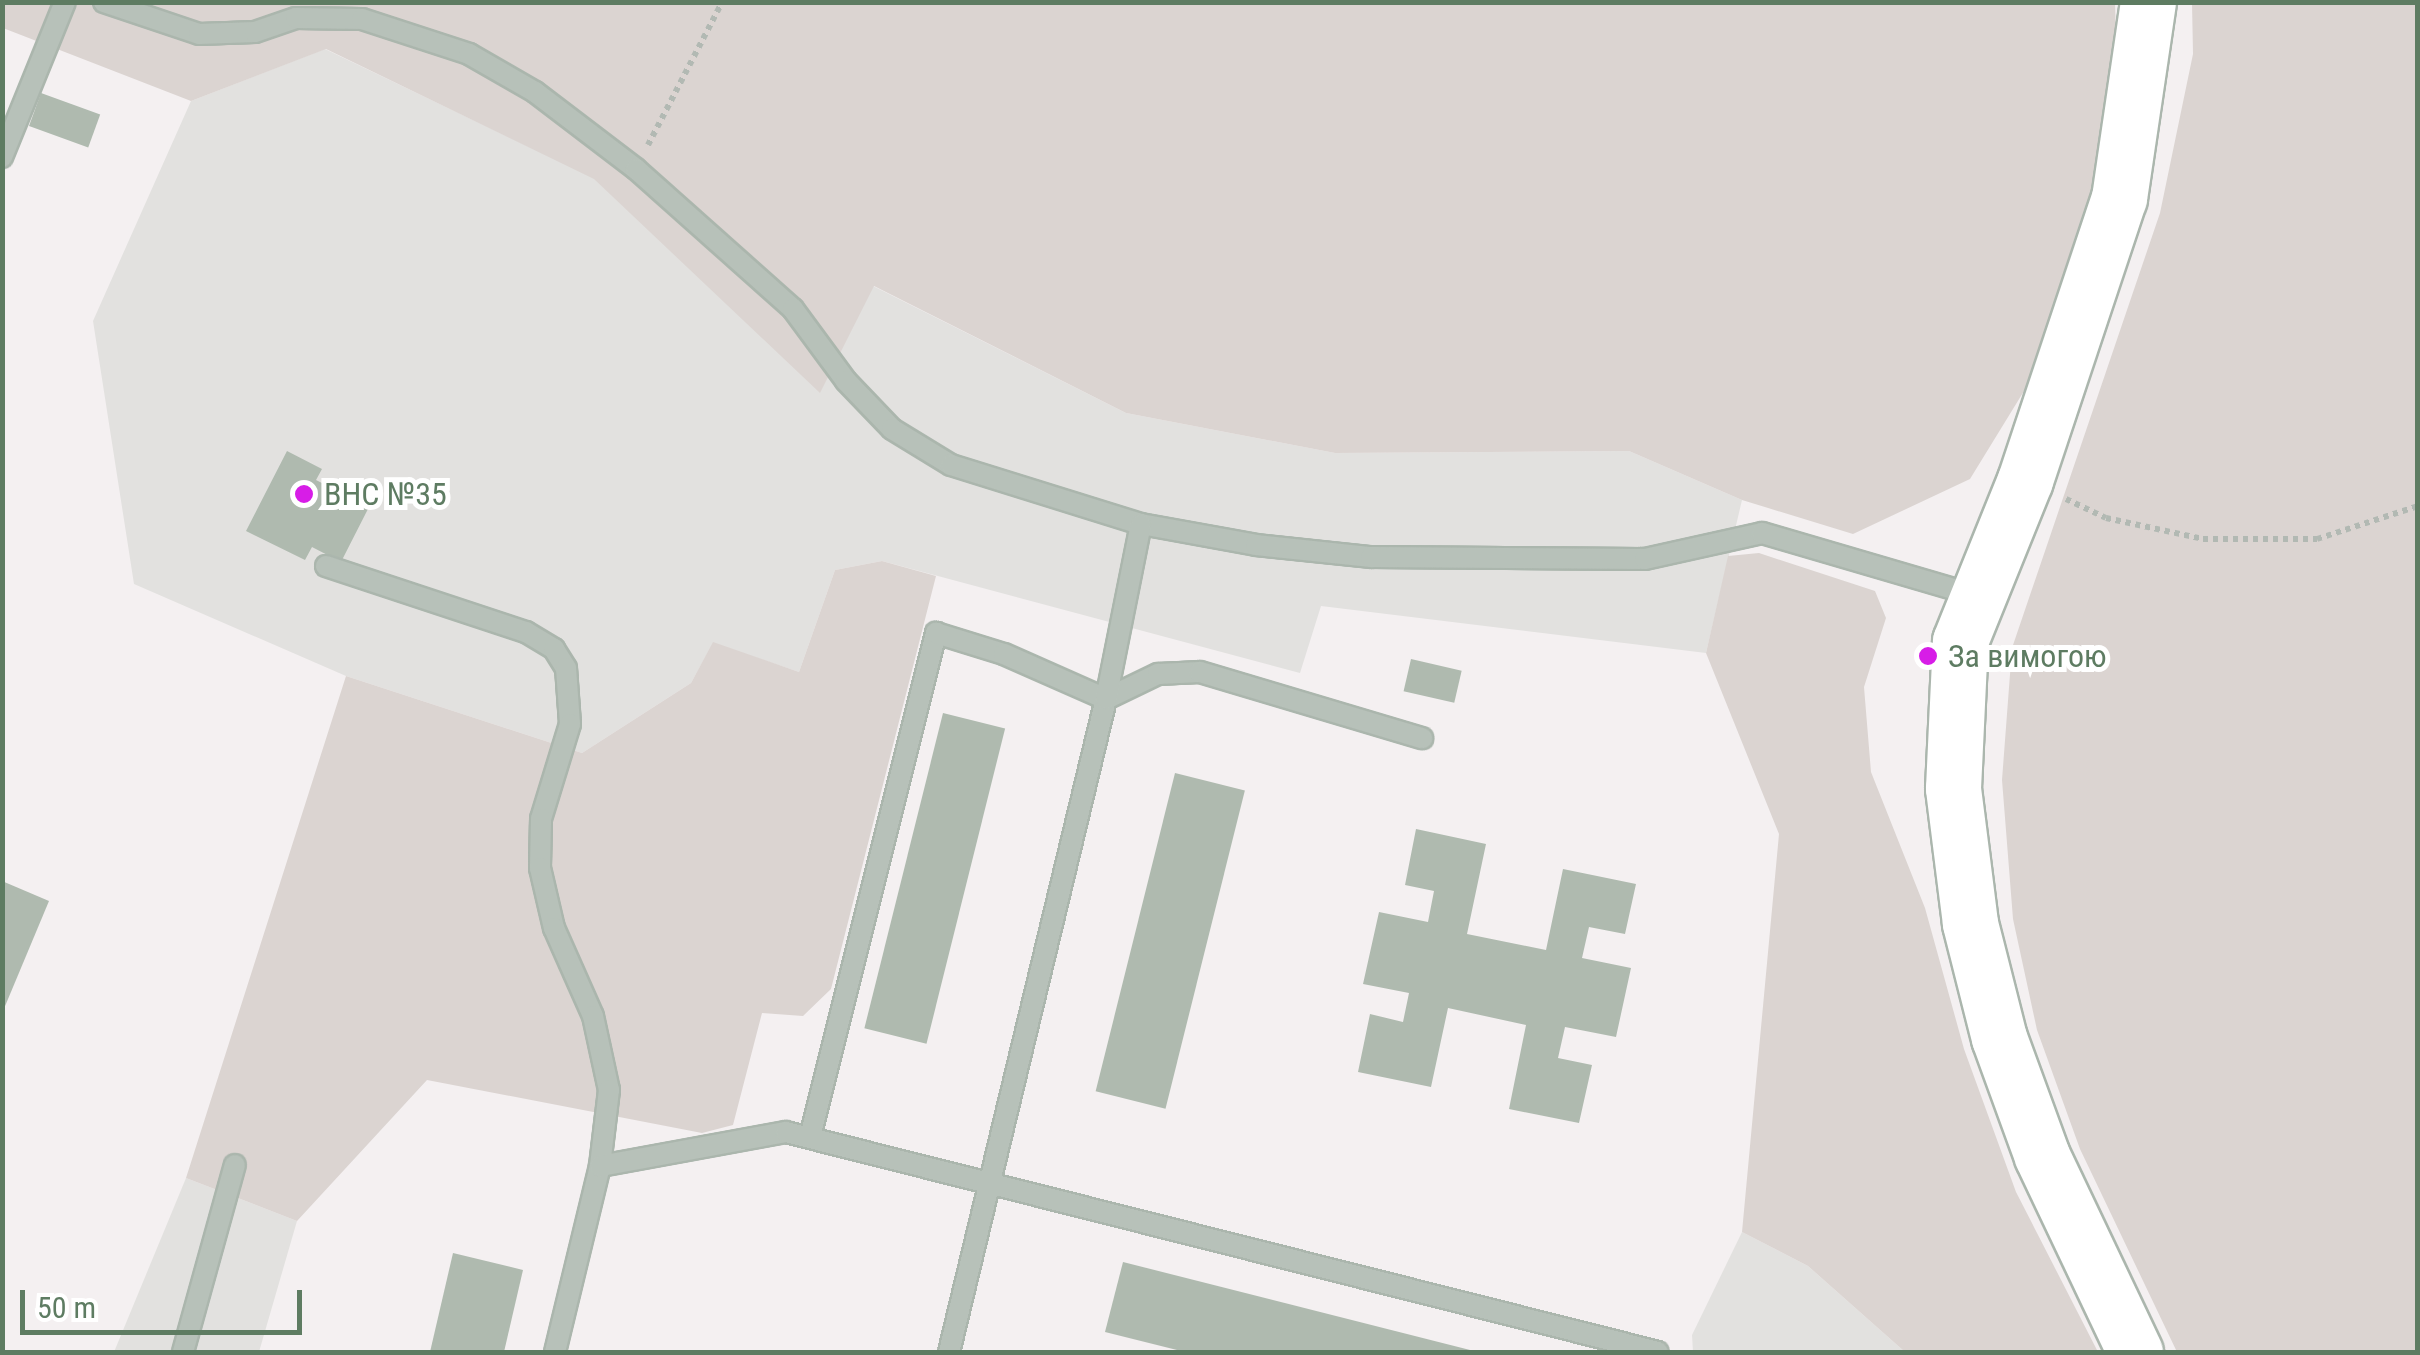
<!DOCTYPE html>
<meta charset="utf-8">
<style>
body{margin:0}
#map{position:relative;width:2420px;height:1355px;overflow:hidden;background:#f4f0f1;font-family:"Roboto Condensed",sans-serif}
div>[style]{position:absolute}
.built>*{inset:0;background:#e2e1df}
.green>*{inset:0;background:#dbd4d1}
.building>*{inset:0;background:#afbaaf;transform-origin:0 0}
.path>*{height:6px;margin-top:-3px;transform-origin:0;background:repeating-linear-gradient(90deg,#b2b9b3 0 5px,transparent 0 10px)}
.roads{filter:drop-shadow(2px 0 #abb6ad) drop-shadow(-2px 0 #abb6ad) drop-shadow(0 2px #abb6ad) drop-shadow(0 -2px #abb6ad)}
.lane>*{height:20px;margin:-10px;padding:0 10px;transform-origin:10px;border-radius:10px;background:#b7c1b9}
.primary>*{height:55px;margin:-27.5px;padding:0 27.5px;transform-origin:27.5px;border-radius:27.5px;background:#fff}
.dots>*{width:28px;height:28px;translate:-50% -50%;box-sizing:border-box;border:5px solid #fff;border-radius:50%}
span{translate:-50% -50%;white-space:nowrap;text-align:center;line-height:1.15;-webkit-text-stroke:10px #fff;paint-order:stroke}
.poi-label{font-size:32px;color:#5e7c62}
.left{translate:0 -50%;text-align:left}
.frame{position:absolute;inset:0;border:5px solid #5e7c62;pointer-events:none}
.scale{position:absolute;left:20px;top:1290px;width:282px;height:45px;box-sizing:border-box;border:5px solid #5e7c62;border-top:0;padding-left:12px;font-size:30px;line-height:35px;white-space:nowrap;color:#5e7c62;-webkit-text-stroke:8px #fff;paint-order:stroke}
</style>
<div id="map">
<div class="built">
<i style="clip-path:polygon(325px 49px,594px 178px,820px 392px,873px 286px,1126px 413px,1335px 453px,1629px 451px,1742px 500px,1706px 653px,1321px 606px,1300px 673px,882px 561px,835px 570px,799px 672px,713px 643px,691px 683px,582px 753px,346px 676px,134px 584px,93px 321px,191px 101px)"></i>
<i style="clip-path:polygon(186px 1178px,297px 1221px,259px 1352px,114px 1352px)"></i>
<i style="clip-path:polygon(1742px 1232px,1808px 1266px,1905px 1352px,1693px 1352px,1692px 1335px)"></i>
</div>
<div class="green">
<i style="clip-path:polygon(2115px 2px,2116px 38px,2087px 233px,2043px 360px,1970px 479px,1853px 534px,1742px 500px,1629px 451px,1335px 453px,1126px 413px,874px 286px,820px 393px,594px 179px,326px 49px,191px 101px,3px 28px,2px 3px)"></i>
<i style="clip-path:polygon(2192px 3px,2417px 3px,2417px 1352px,2177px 1352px,2080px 1149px,2037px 1030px,2013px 919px,2002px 780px,2012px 648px,2160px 213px,2193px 54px)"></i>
<i style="clip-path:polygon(1759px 553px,1875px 591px,1886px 618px,1864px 687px,1871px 772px,1925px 908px,1964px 1049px,2016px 1192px,2098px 1352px,1905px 1352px,1808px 1266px,1742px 1232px,1779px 834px,1706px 653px,1728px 556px)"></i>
<i style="clip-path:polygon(882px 561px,936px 576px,831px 989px,803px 1016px,762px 1013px,733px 1125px,702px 1133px,427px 1080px,297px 1221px,186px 1178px,346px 676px,582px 753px,691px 683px,713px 642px,799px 672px,835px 570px)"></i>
</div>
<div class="building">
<i style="left:41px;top:93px;width:63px;height:35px;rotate:20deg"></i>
<i style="clip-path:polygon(287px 451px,322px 469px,316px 480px,369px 507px,341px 562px,312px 547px,305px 560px,246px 531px)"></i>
<i style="left:1411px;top:659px;width:52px;height:33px;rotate:13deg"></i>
<i style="left:943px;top:713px;width:64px;height:325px;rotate:14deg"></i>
<i style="left:1175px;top:773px;width:72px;height:328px;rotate:14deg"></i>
<i style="clip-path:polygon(1416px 829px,1486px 844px,1467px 934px,1546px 950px,1563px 869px,1636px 884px,1625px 934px,1589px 927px,1582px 958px,1631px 968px,1616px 1037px,1565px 1027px,1558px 1058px,1592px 1065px,1579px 1123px,1509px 1109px,1526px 1025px,1448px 1008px,1431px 1087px,1358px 1072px,1370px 1014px,1403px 1022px,1409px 993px,1363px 984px,1379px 912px,1428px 922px,1434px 891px,1405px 885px)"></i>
<i style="clip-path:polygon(2px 881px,49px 901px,3px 1011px,2px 1011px)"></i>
<i style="clip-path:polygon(453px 1253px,523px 1270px,504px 1352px,430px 1352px)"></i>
<i style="clip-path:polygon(1123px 1262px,1474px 1351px,1474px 1352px,1185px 1352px,1105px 1332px)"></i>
</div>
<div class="path">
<i style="left:648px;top:145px;width:161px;rotate:-62.6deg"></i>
<i style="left:2066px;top:499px;width:44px;rotate:25.4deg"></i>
<i style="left:2106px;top:518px;width:99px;rotate:12.2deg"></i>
<i style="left:2203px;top:539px;width:114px"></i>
<i style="left:2317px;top:539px;width:106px;rotate:-18.1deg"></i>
</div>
<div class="roads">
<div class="lane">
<i style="left:104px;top:2px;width:100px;rotate:18.6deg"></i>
<i style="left:199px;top:34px;width:56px;rotate:-2deg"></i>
<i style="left:255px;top:32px;width:43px;rotate:-18.9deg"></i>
<i style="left:296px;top:18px;width:66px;rotate:0.9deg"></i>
<i style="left:362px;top:19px;width:113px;rotate:18.1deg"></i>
<i style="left:469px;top:54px;width:76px;rotate:29.9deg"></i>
<i style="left:535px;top:92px;width:127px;rotate:37.3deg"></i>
<i style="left:636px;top:169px;width:210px;rotate:41.7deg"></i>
<i style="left:793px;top:309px;width:89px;rotate:53.6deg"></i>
<i style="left:846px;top:381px;width:66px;rotate:46.2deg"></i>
<i style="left:892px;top:429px;width:69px;rotate:31.4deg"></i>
<i style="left:951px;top:465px;width:199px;rotate:17.3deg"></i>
<i style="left:1141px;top:524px;width:117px;rotate:10.3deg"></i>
<i style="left:1256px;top:545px;width:116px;rotate:6deg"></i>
<i style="left:1371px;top:557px;width:274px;rotate:0.4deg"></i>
<i style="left:1645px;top:559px;width:120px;rotate:-12.5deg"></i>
<i style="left:1762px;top:533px;width:221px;rotate:16.3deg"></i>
<i style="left:2px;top:157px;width:167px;rotate:-67.9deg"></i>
<i style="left:326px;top:566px;width:211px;rotate:18.3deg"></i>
<i style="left:526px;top:632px;width:33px;rotate:31deg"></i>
<i style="left:554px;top:649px;width:22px;rotate:58deg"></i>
<i style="left:566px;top:668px;width:56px;rotate:85.9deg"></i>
<i style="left:570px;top:724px;width:99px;rotate:107deg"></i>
<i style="left:541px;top:819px;width:49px;rotate:91.2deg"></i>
<i style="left:540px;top:868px;width:62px;rotate:76.9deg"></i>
<i style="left:554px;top:928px;width:96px;rotate:66.1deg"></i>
<i style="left:593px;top:1016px;width:76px;rotate:77.8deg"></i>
<i style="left:609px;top:1090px;width:77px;rotate:96.8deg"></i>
<i style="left:810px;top:1137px;width:520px;rotate:-75.96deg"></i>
<i style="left:936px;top:633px;width:71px;rotate:17.2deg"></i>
<i style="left:1004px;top:654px;width:111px;rotate:23.8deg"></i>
<i style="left:1106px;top:699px;width:58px;rotate:-25.7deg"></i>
<i style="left:1158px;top:674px;width:42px;rotate:-2.7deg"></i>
<i style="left:1200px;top:672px;width:232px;rotate:16.6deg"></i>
<i style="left:183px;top:1352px;width:194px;rotate:-74.5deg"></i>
<i style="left:555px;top:1352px;width:191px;rotate:-76.4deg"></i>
<i style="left:600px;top:1166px;width:189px;rotate:-10.4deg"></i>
<i style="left:786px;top:1132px;width:899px;rotate:14.16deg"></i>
<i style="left:949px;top:1352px;width:672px;rotate:-76.48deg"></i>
<i style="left:1106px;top:699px;width:178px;rotate:-78.7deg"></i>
</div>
<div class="primary">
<i style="left:2135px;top:1352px;width:217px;rotate:-115.4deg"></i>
<i style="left:2042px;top:1156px;width:126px;rotate:-110deg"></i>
<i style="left:1999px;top:1038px;width:119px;rotate:-104.2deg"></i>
<i style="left:1970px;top:923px;width:136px;rotate:-97.2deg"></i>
<i style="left:1953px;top:788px;width:147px;rotate:-87.3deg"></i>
<i style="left:1960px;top:641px;width:174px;rotate:-68deg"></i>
<i style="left:2025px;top:480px;width:297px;rotate:-71.6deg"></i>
<i style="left:2119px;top:198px;width:198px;rotate:-81.6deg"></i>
</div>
</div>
<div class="dots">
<i style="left:304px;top:494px;background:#d71de7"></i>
<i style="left:1928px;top:656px;background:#d71de7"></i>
</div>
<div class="poi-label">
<span class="left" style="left:324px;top:494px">ВНС №35</span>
<span class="left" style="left:1948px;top:656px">За вимогою</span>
</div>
<div class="frame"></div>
<div class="scale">50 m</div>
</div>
